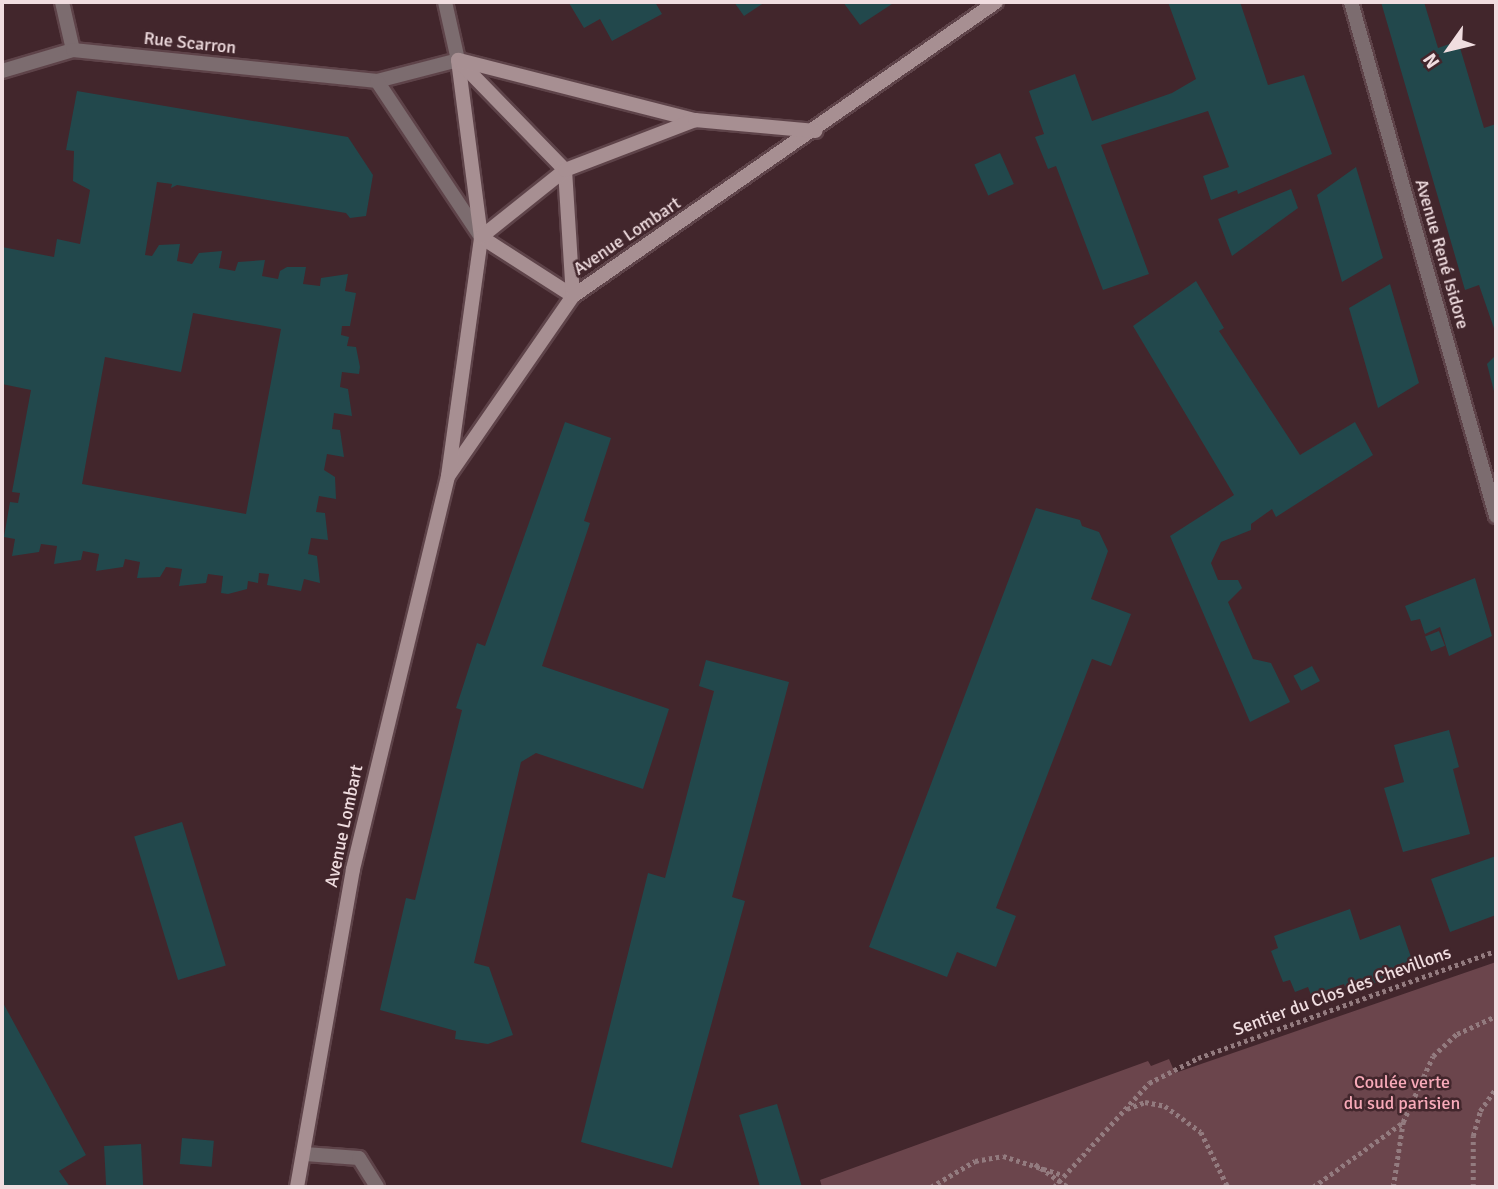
<!DOCTYPE html>
<meta charset="utf-8">
<style>
body{margin:0}
#map{position:relative;width:1498px;height:1189px;overflow:hidden;background:#42262c;font-family:Signika,sans-serif}
div>[style]{position:absolute}
.green>*{inset:0;background:#6b454c}
.building>*{inset:0;background:#22484c;transform-origin:0 0}
.path>*{height:4.5px;margin-top:-2.25px;transform-origin:0;background:repeating-linear-gradient(90deg,#937b7f 0 3.5px,transparent 0 7px)}
.roads{filter:drop-shadow(2px 0 #5e4349) drop-shadow(-2px 0 #5e4349) drop-shadow(0 2px #5e4349) drop-shadow(0 -2px #5e4349)}
.service>*{height:14px;margin:-7px;padding:0 7px;transform-origin:7px;border-radius:7px;background:#7c6c6f}
.minor>*{height:14px;margin:-7px;padding:0 7px;transform-origin:7px;border-radius:7px;background:#7c6c6f}
.tertiary>*{height:14px;margin:-7px;padding:0 7px;transform-origin:7px;border-radius:7px;background:#7c6c6f}
.secondary>*{height:14px;margin:-7px;padding:0 7px;transform-origin:7px;border-radius:7px;background:#a78f92}
.path-bridge>*{height:4.5px;margin-top:-2.25px;transform-origin:0;background:repeating-linear-gradient(90deg,#937b7f 0 3.5px,transparent 0 7px)}
span{translate:-50% -50%;white-space:nowrap;text-align:center;line-height:1.15;-webkit-text-stroke:5px #42262c;paint-order:stroke}
.street-label{font-size:18px;color:#f0dde0}
.park-label{font-size:18px;color:#f8aab9}
.frame{position:absolute;inset:0;border:4px solid #f0dde0;pointer-events:none}
.north{position:absolute;left:1414px;top:14px;width:70px;height:70px;-webkit-text-stroke:5px #42262c;paint-order:stroke;rotate:236deg;font-size:19px;font-weight:700;line-height:28px;text-align:center;color:#f0dde0}
.north::after{content:'';display:block;margin:auto;width:24px;height:32px;background:#f0dde0;clip-path:polygon(50% 0,100% 100%,50% 72%,0 100%)}
</style>
<div id="map">
<div class="green">
<i style="clip-path:polygon(1496px 962px,1496px 1187px,822px 1187px,820px 1180px,1148px 1061px,1151px 1066px,1169px 1059px,1175px 1073px)"></i>
</div>
<div class="building">
<i style="clip-path:polygon(655px 2px,662px 14px,612px 41px,600px 19px,584px 28px,569px 3px)"></i>
<i style="clip-path:polygon(734px 2px,765px 2px,744px 16px)"></i>
<i style="clip-path:polygon(843px 2px,895px 2px,860px 25px)"></i>
<i style="clip-path:polygon(1168px 2px,1240px 2px,1268px 85px,1304px 75px,1332px 154px,1238px 194px,1237px 190px,1211px 200px,1203px 176px,1229px 167px,1208px 111px,1101px 145px,1149px 274px,1103px 290px,1056px 166px,1048px 169px,1035px 137px,1044px 134px,1029px 91px,1075px 74px,1092px 121px,1172px 93px,1196px 79px)"></i>
<i style="clip-path:polygon(1381px 2px,1424px 2px,1438px 48px,1458px 41px,1484px 128px,1496px 124px,1496px 334px,1479px 285px,1465px 290px)"></i>
<i style="clip-path:polygon(evenodd,77px 91px,348px 137px,373px 175px,366px 216px,350px 218px,346px 213px,177px 185px,171px 188px,172px 184px,157px 182px,145px 255px,152px 256px,159px 245px,180px 244px,177px 261px,192px 264px,199px 253px,222px 251px,219px 268px,235px 271px,238px 262px,265px 260px,262px 276px,278px 279px,280px 271px,287px 267px,306px 267px,303px 284px,320px 286px,321px 278px,348px 274px,345px 291px,356px 293px,350px 326px,342px 326px,341px 335px,349px 337px,347px 346px,356px 347px,360px 367px,359px 374px,342px 372px,340px 387px,348px 389px,352px 416px,334px 413px,332px 429px,340px 430px,344px 457px,327px 454px,324px 470px,335px 477px,336px 499px,319px 496px,316px 512px,325px 513px,328px 540px,311px 538px,308px 554px,317px 556px,320px 583px,304px 579px,301px 591px,267px 585px,269px 574px,259px 573px,258px 583px,248px 581px,247px 589px,228px 594px,221px 593px,223px 576px,208px 574px,206px 583px,179px 586px,182px 569px,166px 567px,160px 577px,137px 578px,140px 562px,125px 559px,123px 567px,96px 571px,99px 554px,83px 551px,81px 560px,54px 564px,57px 546px,41px 544px,39px 552px,12px 556px,15px 539px,4px 537px,10px 502px,18px 503px,20px 493px,12px 492px,31px 390px,2px 384px,2px 247px,54px 257px,57px 239px,80px 244px,90px 190px,73px 181px,74px 151px,66px 150px,77px 91px,193px 313px,281px 329px,246px 514px,82px 484px,105px 357px,181px 372px,193px 313px)"></i>
<i style="left:1000px;top:153px;width:34px;height:28px;rotate:66deg"></i>
<i style="clip-path:polygon(1356px 167px,1383px 258px,1342px 282px,1317px 195px)"></i>
<i style="clip-path:polygon(1291px 189px,1298px 208px,1232px 256px,1218px 219px)"></i>
<i style="clip-path:polygon(1196px 281px,1224px 328px,1219px 331px,1300px 455px,1355px 422px,1373px 455px,1276px 517px,1272px 509px,1251px 524px,1251px 530px,1221px 542px,1211px 563px,1218px 580px,1238px 580px,1242px 588px,1228px 602px,1253px 659px,1271px 663px,1290px 702px,1250px 722px,1170px 536px,1234px 495px,1133px 326px)"></i>
<i style="clip-path:polygon(1390px 284px,1419px 383px,1378px 408px,1349px 308px)"></i>
<i style="clip-path:polygon(1496px 355px,1496px 394px,1495px 395px,1487px 364px)"></i>
<i style="clip-path:polygon(565px 422px,611px 438px,584px 521px,590px 523px,542px 666px,669px 709px,643px 789px,536px 753px,521px 762px,474px 963px,489px 967px,513px 1035px,488px 1044px,455px 1039px,456px 1031px,380px 1010px,406px 898px,415px 900px,462px 710px,456px 708px,477px 643px,485px 646px)"></i>
<i style="clip-path:polygon(1036px 508px,1080px 520px,1082px 526px,1099px 532px,1108px 551px,1091px 599px,1131px 614px,1111px 666px,1092px 659px,996px 908px,1016px 916px,996px 967px,957px 952px,947px 977px,869px 947px)"></i>
<i style="clip-path:polygon(1475px 578px,1492px 636px,1449px 656px,1440px 627px,1425px 634px,1420px 619px,1411px 621px,1405px 606px)"></i>
<i style="left:1439px;top:631px;width:16px;height:15px;rotate:68deg"></i>
<i style="clip-path:polygon(706px 660px,789px 682px,732px 897px,745px 901px,672px 1168px,581px 1142px,648px 873px,665px 878px,714px 691px,699px 686px)"></i>
<i style="left:1312px;top:666px;width:17px;height:21px;rotate:62deg"></i>
<i style="clip-path:polygon(1449px 730px,1459px 767px,1453px 769px,1470px 834px,1403px 852px,1384px 788px,1404px 782px,1394px 745px)"></i>
<i style="left:182px;top:822px;width:150px;height:50px;rotate:73deg"></i>
<i style="clip-path:polygon(1496px 856px,1496px 915px,1450px 932px,1431px 879px)"></i>
<i style="clip-path:polygon(1350px 909px,1360px 940px,1400px 925px,1415px 969px,1347px 993px,1344px 984px,1311px 995px,1308px 987px,1295px 992px,1290px 980px,1283px 982px,1271px 951px,1278px 948px,1274px 936px)"></i>
<i style="clip-path:polygon(2px 1001px,86px 1155px,59px 1171px,70px 1187px,2px 1187px)"></i>
<i style="clip-path:polygon(777px 1104px,802px 1187px,760px 1187px,739px 1115px)"></i>
<i style="left:182px;top:1138px;width:32px;height:26px;rotate:5deg"></i>
<i style="left:141px;top:1144px;width:43px;height:37px;rotate:87deg"></i>
</div>
<div class="path">
<i style="left:1127px;top:1109px;width:19px;rotate:-21deg"></i>
<i style="left:1145px;top:1102px;width:20px;rotate:11deg"></i>
<i style="left:1165px;top:1106px;width:44px;rotate:35.8deg"></i>
<i style="left:1201px;top:1132px;width:61px;rotate:63.9deg"></i>
<i style="left:931px;top:1187px;width:51px;rotate:-30.6deg"></i>
<i style="left:975px;top:1161px;width:28px;rotate:-10deg"></i>
<i style="left:1003px;top:1156px;width:63px;rotate:17.6deg"></i>
<i style="left:1054px;top:1187px;width:141px;rotate:-47.6deg"></i>
<i style="left:1149px;top:1083px;width:55px;rotate:-27deg"></i>
<i style="left:1198px;top:1058px;width:317px;rotate:-19.8deg"></i>
<i style="left:1313px;top:1187px;width:110px;rotate:-35.7deg"></i>
<i style="left:1393px;top:1187px;width:66px;rotate:-81.3deg"></i>
<i style="left:1403px;top:1122px;width:72px;rotate:-65.6deg"></i>
<i style="left:1433px;top:1056px;width:33px;rotate:-43deg"></i>
<i style="left:1457px;top:1034px;width:43px;rotate:-24.8deg"></i>
<i style="left:1473px;top:1187px;width:51px;rotate:-90deg"></i>
<i style="left:1473px;top:1136px;width:26px;rotate:-74deg"></i>
<i style="left:1480px;top:1111px;width:28px;rotate:-55deg"></i>
</div>
<div class="roads">
<div class="service">
<i style="left:62px;top:2px;width:49px;rotate:77.1deg"></i>
</div>
<div class="minor">
<i style="left:1351px;top:2px;width:534px;rotate:74.25deg"></i>
<i style="left:2px;top:71px;width:74px;rotate:-16.5deg"></i>
<i style="left:73px;top:50px;width:306px;rotate:5.8deg"></i>
<i style="left:377px;top:81px;width:84px;rotate:-14.5deg"></i>
<i style="left:377px;top:81px;width:187px;rotate:56.3deg"></i>
<i style="left:305px;top:1154px;width:54px;rotate:4.2deg"></i>
<i style="left:359px;top:1158px;width:34px;rotate:58deg"></i>
</div>
<div class="tertiary">
<i style="left:445px;top:2px;width:59px;rotate:77.4deg"></i>
</div>
<div class="secondary">
<i style="left:458px;top:60px;width:178px;rotate:82.6deg"></i>
<i style="left:481px;top:237px;width:109px;rotate:32.7deg"></i>
<i style="left:458px;top:60px;width:153px;rotate:45.8deg"></i>
<i style="left:565px;top:170px;width:126px;rotate:86.4deg"></i>
<i style="left:459px;top:60px;width:244px;rotate:14.3deg"></i>
<i style="left:449px;top:475px;width:218px;rotate:-55.3deg"></i>
<i style="left:573px;top:296px;width:515px;rotate:-34.8deg"></i>
<i style="left:297px;top:1187px;width:323px;rotate:-80deg"></i>
<i style="left:353px;top:869px;width:404px;rotate:-76.4deg"></i>
<i style="left:448px;top:476px;width:241px;rotate:-82.1deg"></i>
<i style="left:481px;top:237px;width:107px;rotate:-38.6deg"></i>
<i style="left:565px;top:170px;width:139px;rotate:-21deg"></i>
<i style="left:695px;top:120px;width:121px;rotate:5.2deg"></i>
</div>
</div>
<div class="path-bridge">
<i style="left:1035px;top:1164px;width:40px;rotate:34.9deg"></i>
</div>
<div class="street-label">
<span style="left:190px;top:43px;rotate:6deg">Rue Scarron</span>
<span style="left:627px;top:236px;rotate:-34deg">Avenue Lombart</span>
<span style="left:1442px;top:254px;rotate:74deg">Avenue René Isidore</span>
<span style="left:344px;top:826px;rotate:-78deg">Avenue Lombart</span>
<span style="left:1342px;top:991px;rotate:-20deg">Sentier du Clos des Chevillons</span>
</div>
<div class="park-label">
<span style="left:1402px;top:1093px">Coulée verte<br>du sud parisien</span>
</div>
<div class="frame"></div>
<div class="north">N</div>
</div>
